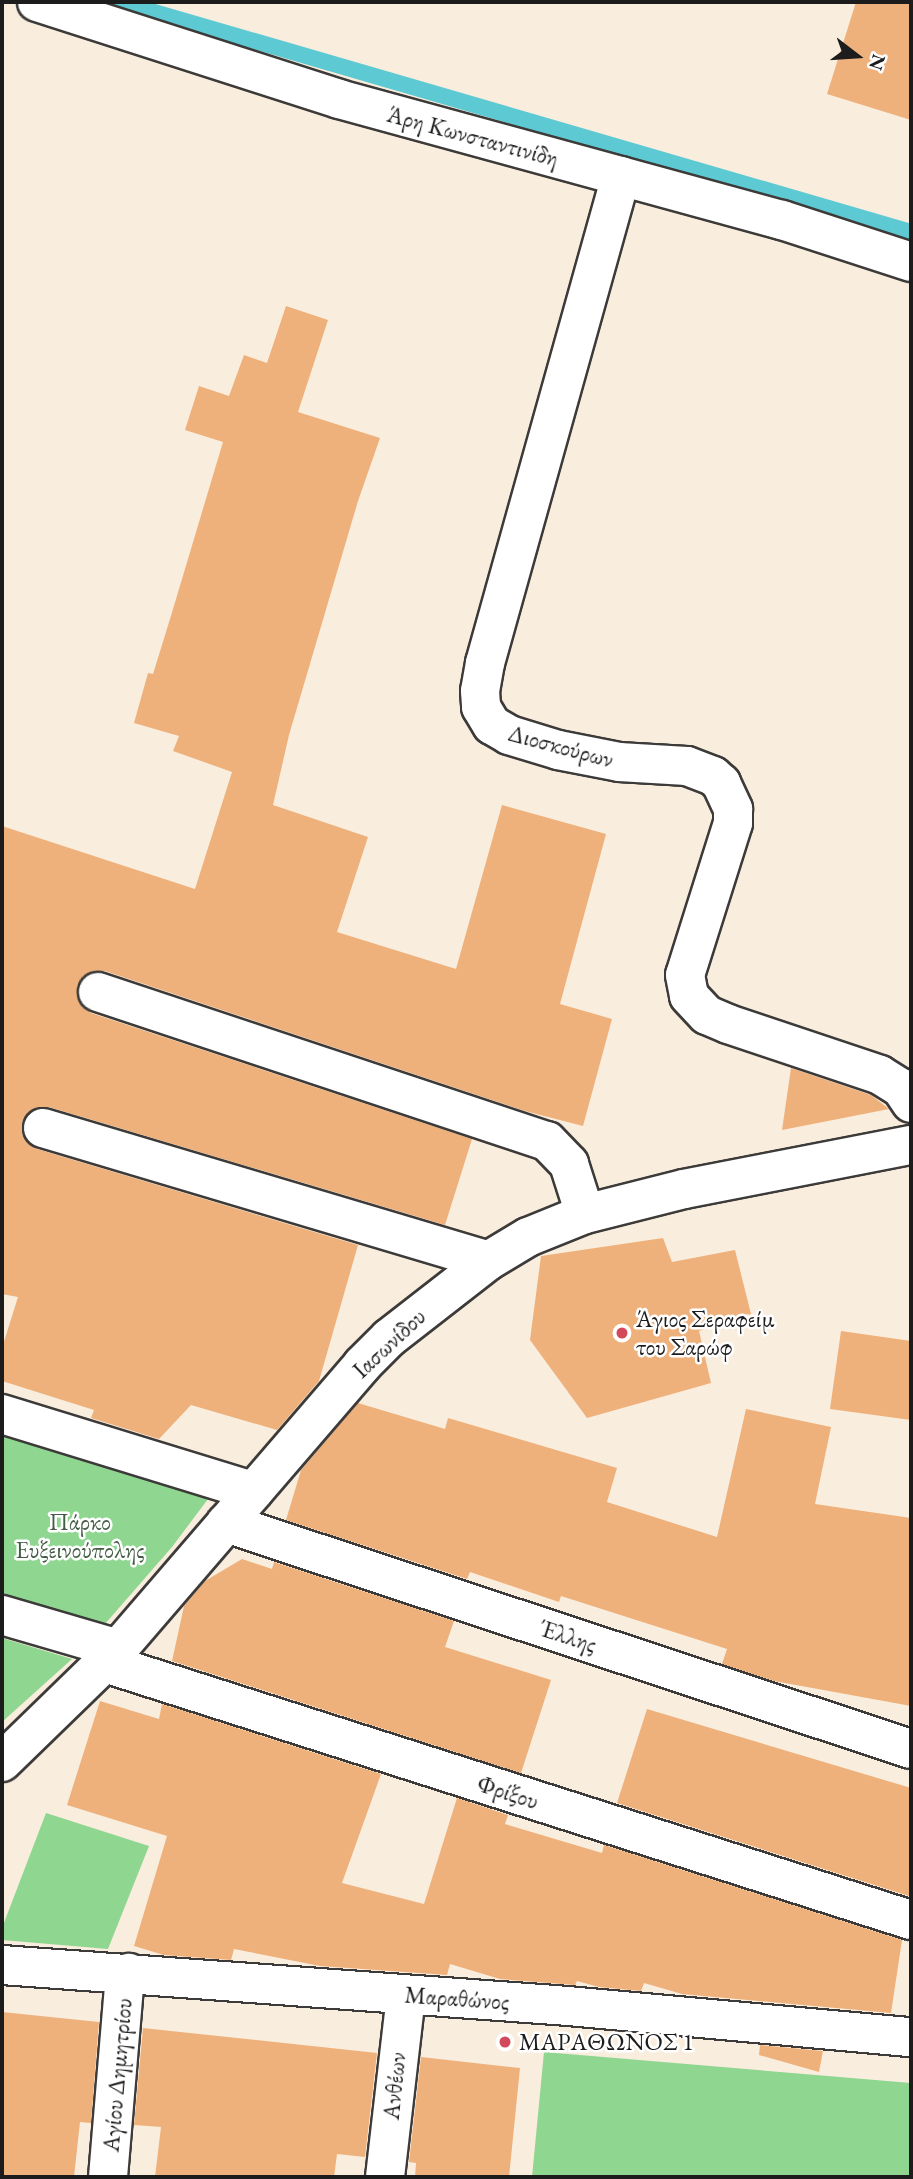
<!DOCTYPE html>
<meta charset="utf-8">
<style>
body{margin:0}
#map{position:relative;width:913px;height:2179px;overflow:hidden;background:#f9edde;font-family:"EB Garamond",serif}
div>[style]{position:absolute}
.green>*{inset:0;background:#8fd690}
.stream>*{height:16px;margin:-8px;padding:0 8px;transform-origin:8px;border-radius:8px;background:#5cc9d3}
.building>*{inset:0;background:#efb17b}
.roads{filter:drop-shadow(2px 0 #3d3b39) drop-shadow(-2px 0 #3d3b39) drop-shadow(0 2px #3d3b39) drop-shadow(0 -2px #3d3b39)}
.minor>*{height:38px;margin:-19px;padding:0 19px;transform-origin:19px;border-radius:19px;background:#fff}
.dots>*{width:19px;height:19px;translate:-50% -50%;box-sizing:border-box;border:4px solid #fff;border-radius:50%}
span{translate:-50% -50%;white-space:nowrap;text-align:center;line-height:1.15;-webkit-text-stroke:5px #fff;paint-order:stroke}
.street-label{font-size:24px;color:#1c1c1c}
.poi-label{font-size:24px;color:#1c1c1c}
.left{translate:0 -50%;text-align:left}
.park-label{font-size:24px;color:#445d45}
.frame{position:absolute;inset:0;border:4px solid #1c1c1c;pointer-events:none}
.north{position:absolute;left:822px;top:21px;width:70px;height:70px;-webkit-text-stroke:5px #fff;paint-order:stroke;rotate:107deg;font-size:19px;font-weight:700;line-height:28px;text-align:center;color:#1c1c1c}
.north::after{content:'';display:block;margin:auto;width:24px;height:32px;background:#1c1c1c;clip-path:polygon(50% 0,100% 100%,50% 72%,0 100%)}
</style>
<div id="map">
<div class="green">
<i style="clip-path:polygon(2px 1431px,211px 1495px,172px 1547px,98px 1632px,2px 1603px)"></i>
<i style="clip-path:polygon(2px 1638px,72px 1659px,2px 1722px)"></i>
<i style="clip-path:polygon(46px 1813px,149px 1846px,108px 1949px,2px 1940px,2px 1928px)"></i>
<i style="clip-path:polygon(544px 2052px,911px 2083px,911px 2177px,532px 2177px)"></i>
</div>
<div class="stream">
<i style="left:120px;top:2px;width:824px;rotate:16.21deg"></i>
</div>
<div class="building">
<i style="clip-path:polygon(856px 2px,911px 2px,911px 120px,827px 94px)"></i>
<i style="clip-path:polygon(286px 306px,328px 320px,298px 412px,380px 438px,358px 501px,289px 735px,273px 805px,368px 837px,337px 932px,456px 969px,502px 805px,606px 834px,560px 1004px,612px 1019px,583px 1126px,525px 1111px,105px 971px,93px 971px,83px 976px,77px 986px,77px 997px,82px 1007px,91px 1013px,472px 1139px,445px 1225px,49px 1107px,37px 1107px,28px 1113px,22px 1122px,22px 1134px,28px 1143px,37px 1149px,358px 1245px,319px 1381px,277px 1430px,191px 1405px,159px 1439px,91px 1418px,94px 1410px,2px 1381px,2px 1348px,18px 1297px,2px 1294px,2px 826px,195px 889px,232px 772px,173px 751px,179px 736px,134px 723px,148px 673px,153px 674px,170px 619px,223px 442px,185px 430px,199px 386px,229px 396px,244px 355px,267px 363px)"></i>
<i style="clip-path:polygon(791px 1068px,871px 1095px,889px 1109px,782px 1130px)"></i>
<i style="clip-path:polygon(663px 1238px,672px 1262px,735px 1250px,751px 1314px,699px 1331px,711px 1383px,587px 1418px,530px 1340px,541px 1256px)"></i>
<i style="clip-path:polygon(841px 1331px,911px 1341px,911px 1420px,830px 1409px)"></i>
<i style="clip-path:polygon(358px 1403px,445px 1429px,448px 1418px,617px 1468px,607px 1502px,717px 1537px,746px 1409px,831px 1427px,815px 1504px,911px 1518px,911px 1706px,774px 1681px,722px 1664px,727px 1649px,561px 1596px,559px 1602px,470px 1572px,467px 1579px,286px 1520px,301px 1470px)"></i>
<i style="clip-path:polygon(242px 1559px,272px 1569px,274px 1562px,454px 1621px,445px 1647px,551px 1680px,521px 1773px,172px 1661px,184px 1606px,205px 1581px)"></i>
<i style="clip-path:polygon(100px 1701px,159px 1719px,162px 1704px,381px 1774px,342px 1883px,424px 1904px,457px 1798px,508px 1815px,505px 1824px,602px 1853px,604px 1845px,902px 1940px,891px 2013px,682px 1994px,644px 1983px,641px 1991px,599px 1987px,577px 1981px,575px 1985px,500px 1979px,450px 1964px,447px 1975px,320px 1966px,234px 1949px,231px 1960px,164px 1955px,134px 1946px,167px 1836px,67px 1805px)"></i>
<i style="clip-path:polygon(647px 1709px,911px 1788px,909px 1896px,617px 1803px)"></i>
<i style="clip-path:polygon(2px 2012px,99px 2022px,91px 2123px,80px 2122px,74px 2177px,2px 2177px)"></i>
<i style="clip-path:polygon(143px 2028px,377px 2053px,365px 2157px,337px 2154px,334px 2177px,155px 2177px,161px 2127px,134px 2125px)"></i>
<i style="clip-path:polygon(760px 2045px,823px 2051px,819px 2072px,759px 2055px)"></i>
<i style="clip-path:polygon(421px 2057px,520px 2068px,509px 2177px,415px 2177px,416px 2163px,409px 2162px)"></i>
</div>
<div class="roads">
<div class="minor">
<i style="left:37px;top:2px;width:317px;rotate:17.8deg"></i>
<i style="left:339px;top:99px;width:459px;rotate:15.3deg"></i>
<i style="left:782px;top:220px;width:136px;rotate:18deg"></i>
<i style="left:621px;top:176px;width:506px;rotate:105.6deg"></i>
<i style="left:485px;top:663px;width:28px;rotate:100deg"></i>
<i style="left:480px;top:691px;width:16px;rotate:86deg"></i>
<i style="left:481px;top:707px;width:21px;rotate:59deg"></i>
<i style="left:492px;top:725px;width:20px;rotate:30deg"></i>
<i style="left:509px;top:735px;width:51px;rotate:17deg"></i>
<i style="left:558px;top:750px;width:62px;rotate:11.1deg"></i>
<i style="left:619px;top:762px;width:68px;rotate:3.4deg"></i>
<i style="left:687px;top:766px;width:28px;rotate:21deg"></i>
<i style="left:713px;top:776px;width:11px;rotate:41deg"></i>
<i style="left:721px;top:783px;width:29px;rotate:65deg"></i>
<i style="left:733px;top:809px;width:14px;rotate:90deg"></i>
<i style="left:733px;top:823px;width:159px;rotate:107.5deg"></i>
<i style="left:685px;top:975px;width:21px;rotate:79deg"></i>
<i style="left:689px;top:996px;width:26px;rotate:47deg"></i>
<i style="left:707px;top:1015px;width:23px;rotate:23deg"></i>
<i style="left:728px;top:1024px;width:160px;rotate:18.5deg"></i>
<i style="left:880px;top:1075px;width:25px;rotate:32deg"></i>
<i style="left:901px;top:1088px;width:18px;rotate:56deg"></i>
<i style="left:98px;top:992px;width:473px;rotate:18.4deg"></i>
<i style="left:547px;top:1141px;width:32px;rotate:46deg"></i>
<i style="left:569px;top:1164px;width:52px;rotate:72.3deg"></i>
<i style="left:43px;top:1128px;width:464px;rotate:16.6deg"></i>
<i style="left:2px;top:1414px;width:263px;rotate:17.1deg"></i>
<i style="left:226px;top:1523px;width:721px;rotate:18.26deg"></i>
<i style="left:2px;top:1615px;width:121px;rotate:16.3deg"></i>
<i style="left:105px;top:1663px;width:846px;rotate:17.69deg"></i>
<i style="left:2px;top:1762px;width:162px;rotate:-44.2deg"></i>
<i style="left:118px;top:1649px;width:374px;rotate:-49.3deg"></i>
<i style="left:362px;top:1365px;width:38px;rotate:-45deg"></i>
<i style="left:389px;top:1338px;width:125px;rotate:-37.9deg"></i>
<i style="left:488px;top:1261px;width:47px;rotate:-31deg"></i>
<i style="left:528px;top:1237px;width:61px;rotate:-22deg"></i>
<i style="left:585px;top:1214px;width:102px;rotate:-14.2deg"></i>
<i style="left:684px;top:1189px;width:231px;rotate:-11deg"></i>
<i style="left:2px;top:1965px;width:567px;rotate:4.14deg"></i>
<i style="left:568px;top:2006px;width:344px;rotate:5.2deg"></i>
<i style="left:108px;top:2177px;width:190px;rotate:-85.2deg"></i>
<i style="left:124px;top:1988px;width:16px;rotate:-72deg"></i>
<i style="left:385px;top:2177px;width:183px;rotate:-83.4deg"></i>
</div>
</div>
<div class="dots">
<i style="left:622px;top:1333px;background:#d1495b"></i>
<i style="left:505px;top:2042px;background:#d1495b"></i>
</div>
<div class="street-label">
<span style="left:473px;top:136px;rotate:15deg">Άρη Κωνσταντινίδη</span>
<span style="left:561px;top:746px;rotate:15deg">Διοσκούρων</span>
<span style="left:389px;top:1343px;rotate:-43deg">Ιασωνίδου</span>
<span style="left:568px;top:1636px;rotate:18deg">Έλλης</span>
<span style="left:508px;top:1792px;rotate:18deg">Φρίξου</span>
<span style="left:457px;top:1998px;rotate:4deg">Μαραθώνος</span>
<span style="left:117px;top:2075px;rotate:-85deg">Αγίου Δημητρίου</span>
<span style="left:394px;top:2086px;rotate:-84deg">Ανθέων</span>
</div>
<div class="poi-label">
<span class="left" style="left:636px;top:1333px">Άγιος Σεραφείμ<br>του Σαρώφ</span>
<span class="left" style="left:519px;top:2042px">ΜΑΡΑΘΩΝΟΣ 1</span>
</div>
<div class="park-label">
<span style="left:80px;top:1536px">Πάρκο<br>Ευξεινούπολης</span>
</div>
<div class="frame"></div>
<div class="north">N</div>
</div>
